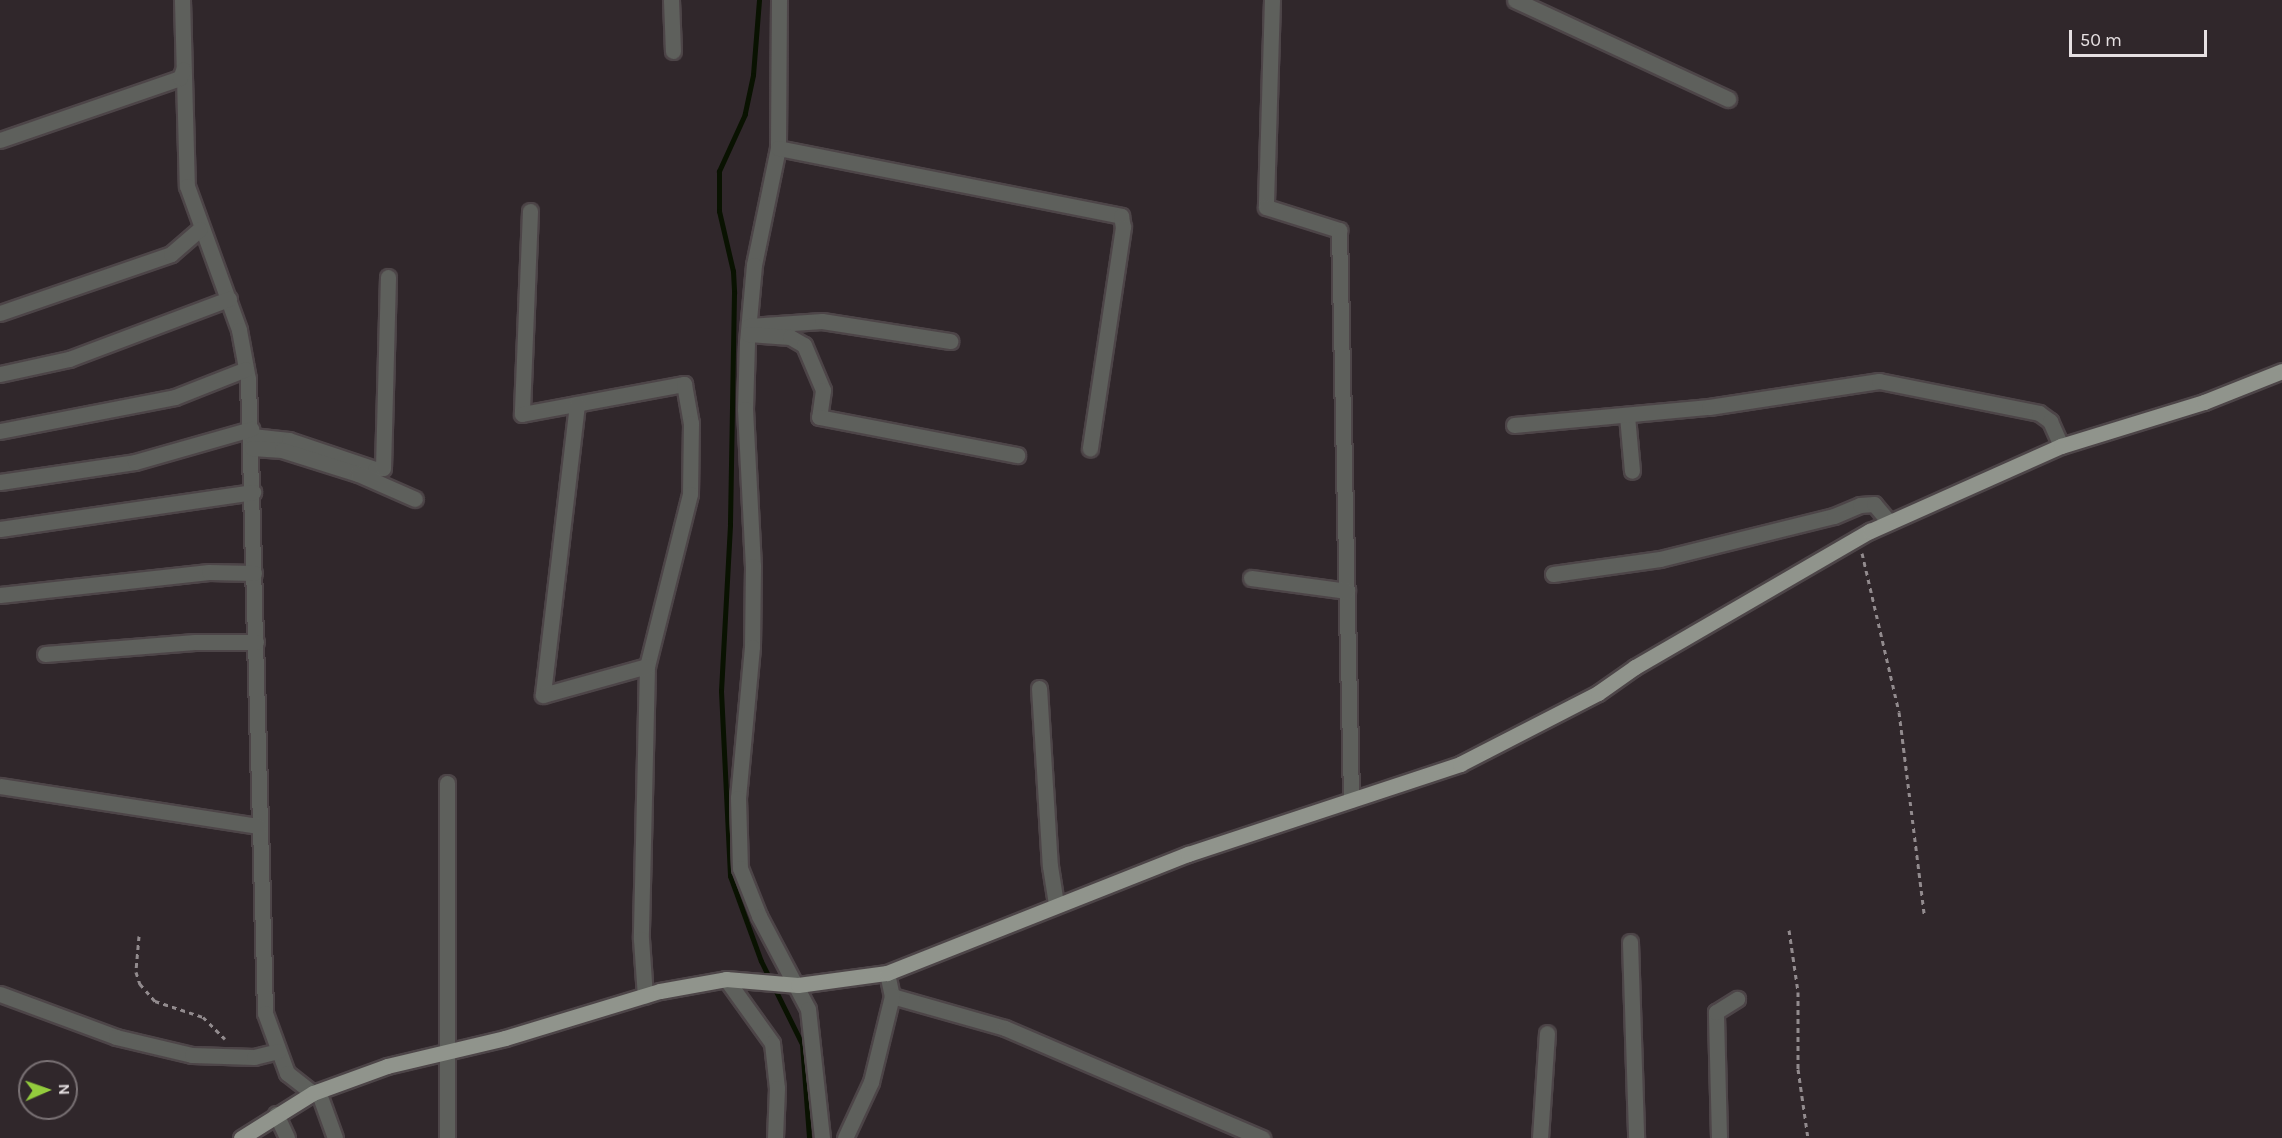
<!DOCTYPE html>
<style>
body{margin:0}
#map{position:relative;width:2282px;height:1138px;overflow:hidden;background:#30272b;font-family:Karla,sans-serif}
div>[style]{position:absolute}
.stream>*{height:5px;margin:-2.5px;padding:0 2.5px;transform-origin:2.5px;border-radius:2.5px;background:#091201}
.path>*{height:3px;margin-top:-1.5px;transform-origin:0;background:repeating-linear-gradient(90deg,#928b8e 0 4.5px,transparent 0 9px)}
.roads{filter:drop-shadow(2px 0 #4d4548) drop-shadow(-2px 0 #4d4548) drop-shadow(0 2px #4d4548) drop-shadow(0 -2px #4d4548)}
.minor>*{height:15px;margin:-7.5px;padding:0 7.5px;transform-origin:7.5px;border-radius:7.5px;background:#5e605c}
.major>*{height:15px;margin:-7.5px;padding:0 7.5px;transform-origin:7.5px;border-radius:7.5px;background:#90948c}
span{translate:-50% -50%;white-space:nowrap;text-align:center;line-height:1.15;-webkit-text-stroke:4.5px #30272b;paint-order:stroke}
.north{position:absolute;left:18px;top:1060px;width:60px;height:60px;box-sizing:border-box;background:#30272b;border:2px solid #797174;border-radius:50%;rotate:88deg;font-size:16px;font-weight:700;line-height:24px;text-align:center;color:#e6e0e2}
.north::after{content:'';display:block;margin:auto;width:21px;height:27px;background:#93cc3d;clip-path:polygon(50% 0,100% 100%,50% 72%,0 100%)}
.scale{position:absolute;left:2069px;top:30px;width:138px;height:27px;box-sizing:border-box;border:3px solid #e6e0e2;border-top:0;padding-left:8px;font-size:18px;line-height:21px;white-space:nowrap;color:#e6e0e2;-webkit-text-stroke:4px #30272b;paint-order:stroke}
</style>
<div id="map">
<div class="stream">
<i style="left:759px;top:0;width:75px;rotate:94.6deg"></i>
<i style="left:753px;top:75px;width:40px;rotate:102deg"></i>
<i style="left:745px;top:114px;width:63px;rotate:114.5deg"></i>
<i style="left:719px;top:171px;width:40px;rotate:90deg"></i>
<i style="left:719px;top:211px;width:62px;rotate:76.9deg"></i>
<i style="left:733px;top:271px;width:22px;rotate:87deg"></i>
<i style="left:734px;top:293px;width:232px;rotate:91deg"></i>
<i style="left:730px;top:525px;width:166px;rotate:93.1deg"></i>
<i style="left:721px;top:691px;width:185px;rotate:87.2deg"></i>
<i style="left:730px;top:876px;width:90px;rotate:70deg"></i>
<i style="left:761px;top:961px;width:93px;rotate:63.7deg"></i>
<i style="left:802px;top:1044px;width:94px;rotate:85.7deg"></i>
</div>
<div class="path">
<i style="left:1862px;top:553px;width:163px;rotate:76.9deg"></i>
<i style="left:1899px;top:712px;width:204px;rotate:82.9deg"></i>
<i style="left:1789px;top:930px;width:63px;rotate:81.7deg"></i>
<i style="left:1798px;top:992px;width:77px;rotate:90deg"></i>
<i style="left:1798px;top:1069px;width:70px;rotate:81.8deg"></i>
<i style="left:139px;top:936px;width:36px;rotate:95deg"></i>
<i style="left:136px;top:972px;width:13px;rotate:72deg"></i>
<i style="left:140px;top:984px;width:23px;rotate:49deg"></i>
<i style="left:155px;top:1001px;width:51px;rotate:18.4deg"></i>
<i style="left:203px;top:1017px;width:31px;rotate:45deg"></i>
</div>
<div class="roads">
<div class="minor">
<i style="left:182px;top:0;width:186px;rotate:88.5deg"></i>
<i style="left:187px;top:186px;width:153px;rotate:70.1deg"></i>
<i style="left:239px;top:330px;width:50px;rotate:79.6deg"></i>
<i style="left:248px;top:379px;width:634px;rotate:88.46deg"></i>
<i style="left:265px;top:1013px;width:64px;rotate:69.9deg"></i>
<i style="left:287px;top:1073px;width:33px;rotate:38deg"></i>
<i style="left:671px;top:0;width:51px;rotate:87.8deg"></i>
<i style="left:779px;top:0;width:148px;rotate:90.4deg"></i>
<i style="left:778px;top:148px;width:119px;rotate:101.6deg"></i>
<i style="left:754px;top:265px;width:77px;rotate:95.2deg"></i>
<i style="left:747px;top:342px;width:67px;rotate:91.7deg"></i>
<i style="left:745px;top:409px;width:157px;rotate:87.1deg"></i>
<i style="left:753px;top:566px;width:81px;rotate:90.7deg"></i>
<i style="left:752px;top:647px;width:152px;rotate:95.3deg"></i>
<i style="left:738px;top:798px;width:70px;rotate:88.4deg"></i>
<i style="left:740px;top:868px;width:52px;rotate:68.4deg"></i>
<i style="left:759px;top:916px;width:105px;rotate:62.2deg"></i>
<i style="left:808px;top:1009px;width:130px;rotate:83.8deg"></i>
<i style="left:1272px;top:0;width:207px;rotate:91.7deg"></i>
<i style="left:1266px;top:207px;width:77px;rotate:17.5deg"></i>
<i style="left:1339px;top:230px;width:570px;rotate:88.79deg"></i>
<i style="left:1515px;top:0;width:235px;rotate:24.9deg"></i>
<i style="left:0;top:140px;width:190px;rotate:-19deg"></i>
<i style="left:180px;top:78px;width:9px;rotate:-69deg"></i>
<i style="left:778px;top:148px;width:350px;rotate:11.2deg"></i>
<i style="left:1121px;top:216px;width:11px;rotate:80deg"></i>
<i style="left:1123px;top:227px;width:224px;rotate:98.5deg"></i>
<i style="left:530px;top:211px;width:203px;rotate:92.3deg"></i>
<i style="left:522px;top:414px;width:165px;rotate:-10.5deg"></i>
<i style="left:684px;top:384px;width:40px;rotate:80deg"></i>
<i style="left:691px;top:423px;width:71px;rotate:90.8deg"></i>
<i style="left:690px;top:494px;width:177px;rotate:104deg"></i>
<i style="left:647px;top:666px;width:273px;rotate:91.3deg"></i>
<i style="left:641px;top:939px;width:57px;rotate:86deg"></i>
<i style="left:0;top:313px;width:181px;rotate:-19deg"></i>
<i style="left:171px;top:254px;width:38px;rotate:-41deg"></i>
<i style="left:749px;top:326px;width:73px;rotate:-3.9deg"></i>
<i style="left:822px;top:321px;width:130px;rotate:8.9deg"></i>
<i style="left:748px;top:334px;width:42px;rotate:4.1deg"></i>
<i style="left:790px;top:337px;width:16px;rotate:30deg"></i>
<i style="left:804px;top:345px;width:49px;rotate:67.1deg"></i>
<i style="left:823px;top:390px;width:27px;rotate:98deg"></i>
<i style="left:819px;top:417px;width:202px;rotate:10.9deg"></i>
<i style="left:0;top:374px;width:71px;rotate:-12.3deg"></i>
<i style="left:69px;top:359px;width:171px;rotate:-20.6deg"></i>
<i style="left:577px;top:404px;width:293px;rotate:96.7deg"></i>
<i style="left:543px;top:695px;width:108px;rotate:-15.6deg"></i>
<i style="left:1627px;top:416px;width:55px;rotate:84.8deg"></i>
<i style="left:1514px;top:425px;width:196px;rotate:-5.3deg"></i>
<i style="left:1709px;top:407px;width:172px;rotate:-8.7deg"></i>
<i style="left:1879px;top:381px;width:163px;rotate:11.3deg"></i>
<i style="left:2039px;top:413px;width:14px;rotate:36deg"></i>
<i style="left:2050px;top:421px;width:27px;rotate:66deg"></i>
<i style="left:0;top:431px;width:178px;rotate:-11deg"></i>
<i style="left:175px;top:397px;width:76px;rotate:-21.5deg"></i>
<i style="left:252px;top:436px;width:37px;rotate:6deg"></i>
<i style="left:289px;top:440px;width:91px;rotate:18.6deg"></i>
<i style="left:375px;top:469px;width:8px;rotate:-7deg"></i>
<i style="left:383px;top:468px;width:191px;rotate:-88.5deg"></i>
<i style="left:252px;top:448px;width:30px;rotate:4deg"></i>
<i style="left:282px;top:450px;width:80px;rotate:17.5deg"></i>
<i style="left:358px;top:474px;width:62px;rotate:23.7deg"></i>
<i style="left:0;top:482px;width:136px;rotate:-8.4deg"></i>
<i style="left:135px;top:462px;width:121px;rotate:-15.9deg"></i>
<i style="left:0;top:529px;width:256px;rotate:-8.3deg"></i>
<i style="left:1553px;top:574px;width:108px;rotate:-8deg"></i>
<i style="left:1660px;top:559px;width:179px;rotate:-13.9deg"></i>
<i style="left:1834px;top:516px;width:28px;rotate:-23deg"></i>
<i style="left:1860px;top:505px;width:14px;rotate:-4deg"></i>
<i style="left:1874px;top:504px;width:23px;rotate:50deg"></i>
<i style="left:1251px;top:578px;width:97px;rotate:7.7deg"></i>
<i style="left:0;top:595px;width:210px;rotate:-6.3deg"></i>
<i style="left:209px;top:572px;width:45px;rotate:1.3deg"></i>
<i style="left:45px;top:654px;width:150px;rotate:-4.6deg"></i>
<i style="left:195px;top:642px;width:61px"></i>
<i style="left:1039px;top:688px;width:178px;rotate:86.5deg"></i>
<i style="left:1050px;top:866px;width:39px;rotate:81deg"></i>
<i style="left:0;top:786px;width:261px;rotate:8.8deg"></i>
<i style="left:1630px;top:942px;width:196px;rotate:88.2deg"></i>
<i style="left:887px;top:973px;width:24px;rotate:78deg"></i>
<i style="left:892px;top:996px;width:117px;rotate:15.8deg"></i>
<i style="left:1005px;top:1028px;width:280px;rotate:23.2deg"></i>
<i style="left:726px;top:979px;width:79px;rotate:54.3deg"></i>
<i style="left:772px;top:1043px;width:45px;rotate:83.7deg"></i>
<i style="left:777px;top:1088px;width:50px;rotate:92.3deg"></i>
<i style="left:0;top:994px;width:124px;rotate:20.3deg"></i>
<i style="left:116px;top:1037px;width:78px;rotate:13.3deg"></i>
<i style="left:192px;top:1055px;width:62px;rotate:1.8deg"></i>
<i style="left:254px;top:1057px;width:25px;rotate:-14deg"></i>
<i style="left:318px;top:1091px;width:50px;rotate:70.1deg"></i>
<i style="left:276px;top:1114px;width:26px;rotate:65deg"></i>
<i style="left:447px;top:1138px;width:355px;rotate:-90deg"></i>
<i style="left:845px;top:1138px;width:62px;rotate:-65.1deg"></i>
<i style="left:871px;top:1082px;width:89px;rotate:-76.3deg"></i>
<i style="left:1540px;top:1138px;width:105px;rotate:-86.2deg"></i>
<i style="left:1719px;top:1138px;width:126px;rotate:-91.4deg"></i>
<i style="left:1716px;top:1012px;width:25px;rotate:-32deg"></i>
</div>
<div class="major">
<i style="left:241px;top:1138px;width:85px;rotate:-32deg"></i>
<i style="left:313px;top:1093px;width:79px;rotate:-20deg"></i>
<i style="left:387px;top:1066px;width:121px;rotate:-13.3deg"></i>
<i style="left:505px;top:1038px;width:162px;rotate:-16.9deg"></i>
<i style="left:660px;top:991px;width:67px;rotate:-10.3deg"></i>
<i style="left:726px;top:979px;width:72px;rotate:4.8deg"></i>
<i style="left:798px;top:985px;width:90px;rotate:-7.7deg"></i>
<i style="left:887px;top:973px;width:324px;rotate:-21.6deg"></i>
<i style="left:1188px;top:854px;width:287px;rotate:-18.3deg"></i>
<i style="left:1460px;top:764px;width:155px;rotate:-27.2deg"></i>
<i style="left:1598px;top:693px;width:45px;rotate:-35.1deg"></i>
<i style="left:1635px;top:667px;width:272px;rotate:-30.1deg"></i>
<i style="left:1870px;top:531px;width:209px;rotate:-24deg"></i>
<i style="left:2061px;top:446px;width:150px;rotate:-17.1deg"></i>
<i style="left:2204px;top:402px;width:84px;rotate:-21.7deg"></i>
</div>
</div>
<div class="north">N</div>
<div class="scale">50 m</div>
</div>
